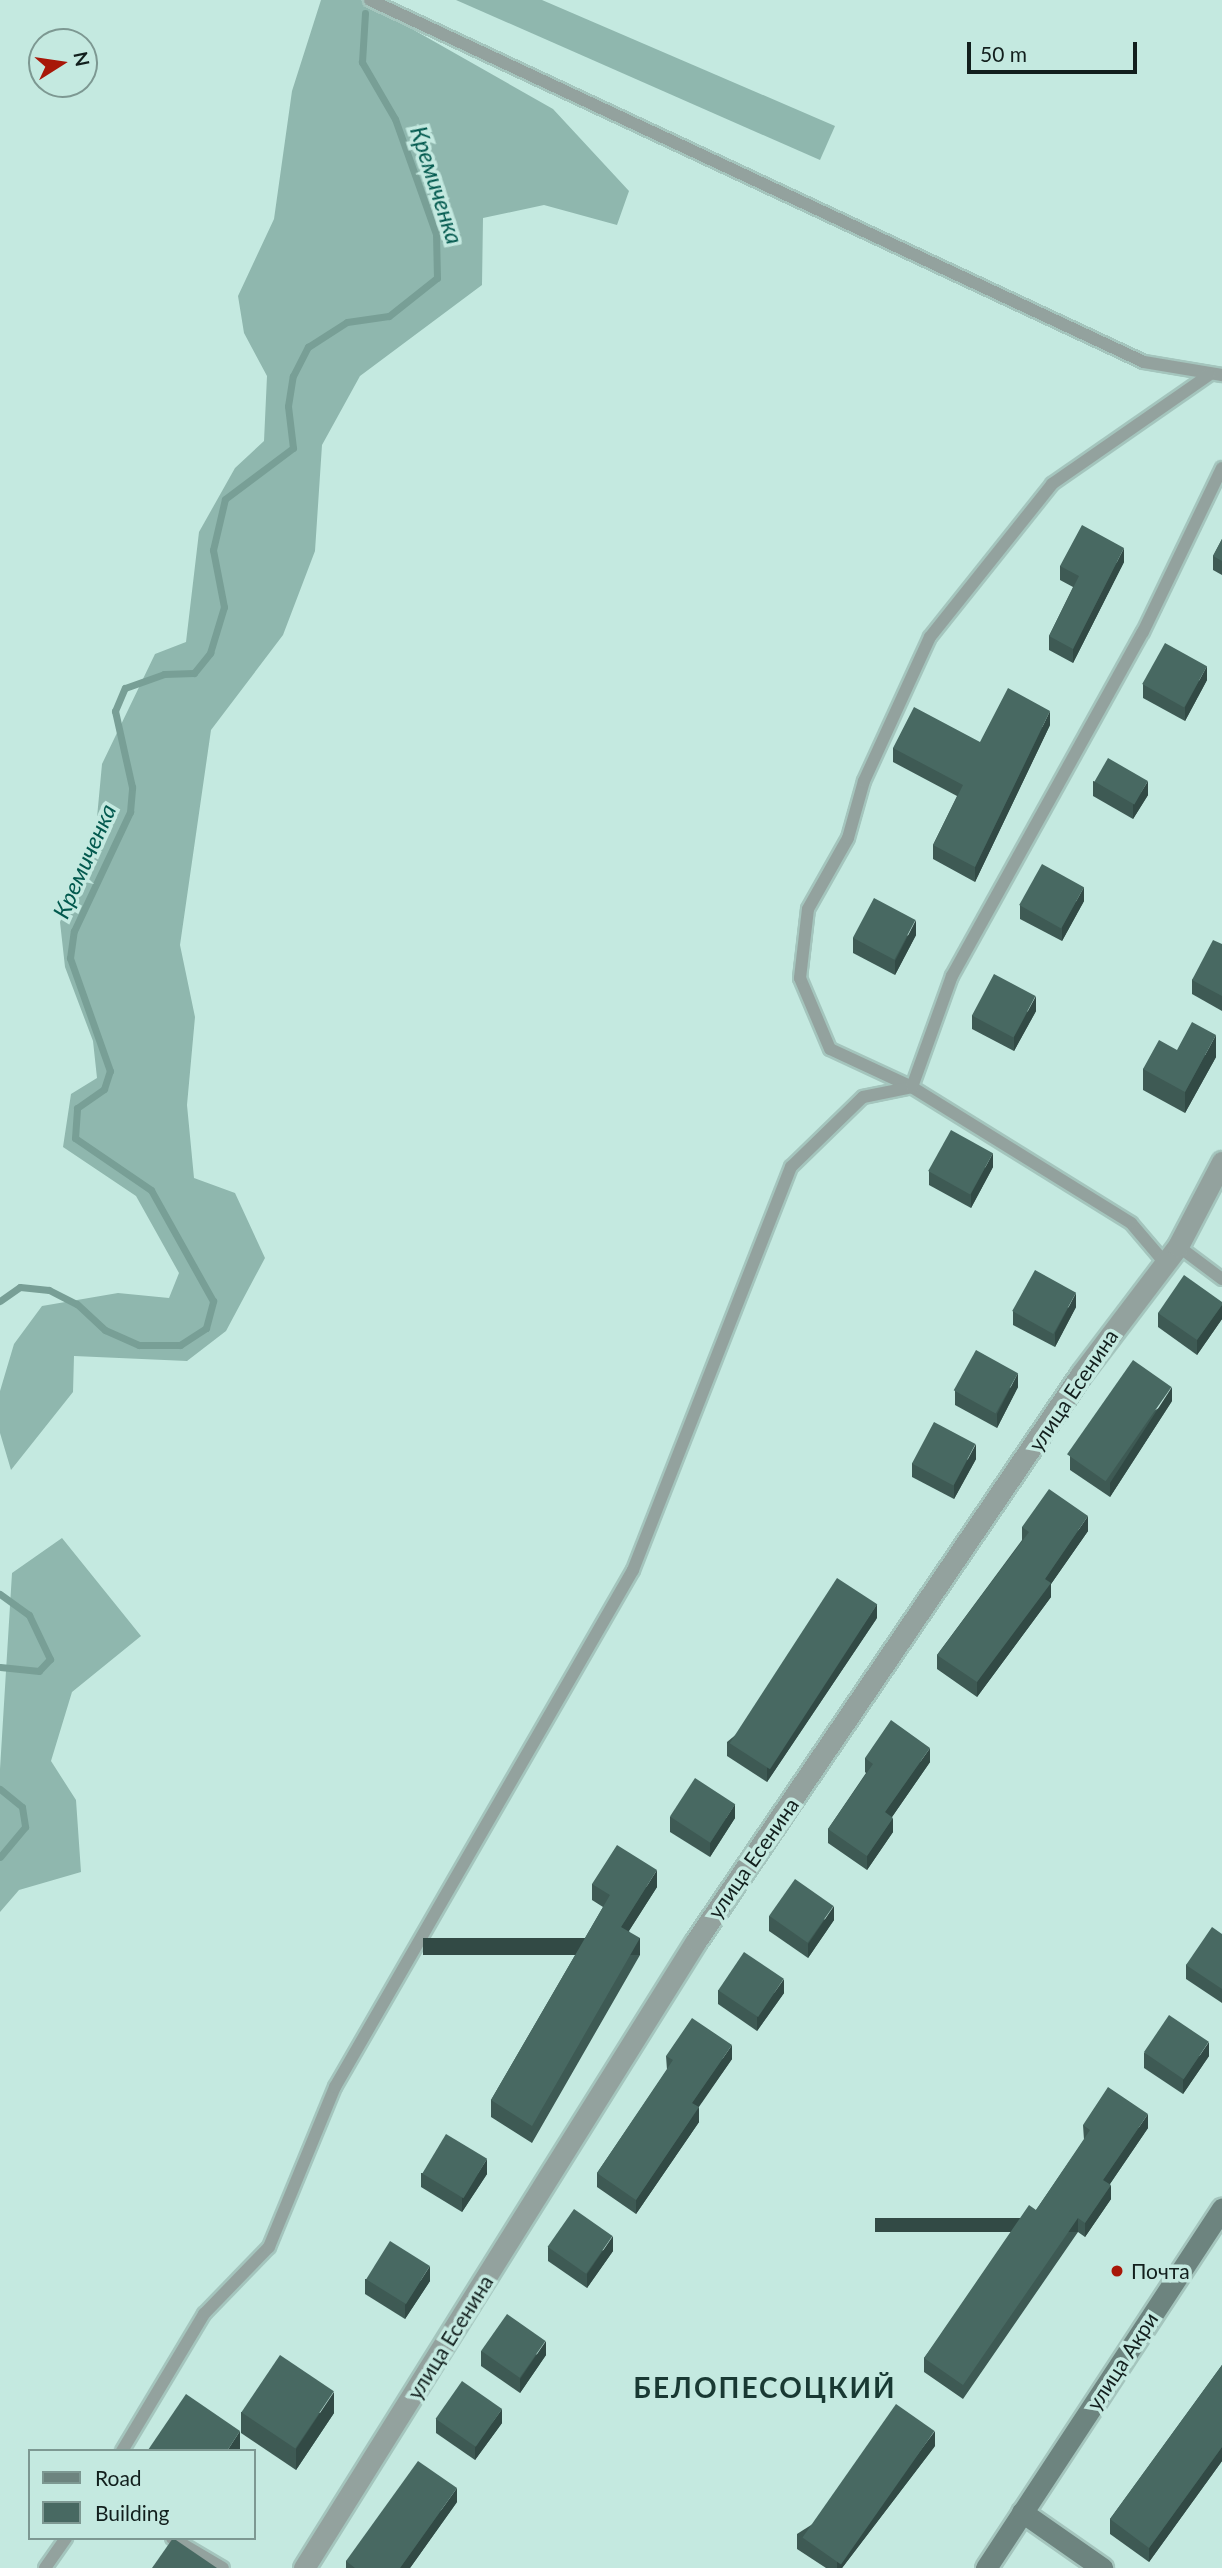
<!DOCTYPE html>
<meta charset="utf-8">
<style>
body{margin:0}
#map{position:relative;width:1222px;height:2568px;overflow:hidden;background:#c4e9e0;font-family:Lato,sans-serif}
div>[style]{position:absolute}
.forest>*{inset:0;background:#8fb7ae}
.stream>*{height:7px;margin:-3.5px;padding:0 3.5px;transform-origin:3.5px;border-radius:3.5px;background:#789f96}
.roads{filter:drop-shadow(2px 0 #a4c5bd) drop-shadow(-2px 0 #a4c5bd) drop-shadow(0 2px #a4c5bd) drop-shadow(0 -2px #a4c5bd)}
.lane>*{height:12px;margin:-6px;padding:0 6px;transform-origin:6px;border-radius:6px;background:#93a29e}
.street>*{height:21px;margin:-10.5px;padding:0 10.5px;transform-origin:10.5px;border-radius:10.5px;background:#93a29e}
.secondary>*{height:21px;margin:-10.5px;padding:0 10.5px;transform-origin:10.5px;border-radius:10.5px;background:#6d847f}
.wall>*{inset:0;background:#3e5a54}
.shaded-wall>*{inset:0;background:#324a45;transform-origin:0 0}
.building>*{inset:0;background:#486962;transform-origin:0 0}
.dots>*{width:19px;height:19px;translate:-50% -50%;box-sizing:border-box;border:4px solid #c4e9e0;border-radius:50%}
span{translate:-50% -50%;white-space:nowrap;text-align:center;line-height:1.15;-webkit-text-stroke:7px #c4e9e0;paint-order:stroke}
.street-label{font-size:21px;color:#121f1d}
.poi-label{font-size:21px;color:#121f1d}
.left{translate:0 -50%;text-align:left}
.water-label{font-size:23px;color:#02594e;font-style:italic}
.district-label{font-size:28px;color:#193933;font-weight:700;letter-spacing:2px}
.legend{position:absolute;left:28px;top:2449px;width:228px;height:91px;box-sizing:border-box;background:#c4e9e0;border:2px solid #7d9892;margin:0;padding:9px 12px;list-style:none;font-size:21px;color:#121f1d}
.legend li{display:flex;align-items:center;gap:14px;height:35px}
.legend b{width:35px;border:2px solid #7d9892}
.north{position:absolute;left:28px;top:28px;width:70px;height:70px;box-sizing:border-box;background:#c4e9e0;border:2px solid #7d9892;border-radius:50%;rotate:78deg;font-size:19px;font-weight:700;line-height:28px;text-align:center;color:#121f1d}
.north::after{content:'';display:block;margin:auto;width:24px;height:32px;background:#a81708;clip-path:polygon(50% 0,100% 100%,50% 72%,0 100%)}
.scale{position:absolute;left:967px;top:42px;width:170px;height:32px;box-sizing:border-box;border:4px solid #121f1d;border-top:0;padding-left:9px;font-size:21px;line-height:24px;white-space:nowrap;color:#121f1d;-webkit-text-stroke:5px #c4e9e0;paint-order:stroke}
</style>
<div id="map">
<div class="forest">
<i style="clip-path:polygon(321px 0,361px 0,553px 109px,629px 191px,617px 225px,544px 205px,483px 218px,482px 285px,360px 376px,322px 445px,315px 551px,283px 635px,211px 730px,180px 945px,195px 1017px,187px 1105px,194px 1178px,235px 1193px,265px 1258px,226px 1331px,187px 1361px,74px 1356px,73px 1392px,11px 1470px,0 1433px,0 1391px,14px 1344px,42px 1306px,118px 1293px,169px 1298px,179px 1273px,136px 1196px,63px 1147px,71px 1094px,97px 1078px,93px 1041px,65px 967px,60px 922px,95px 839px,102px 764px,155px 654px,186px 642px,199px 532px,235px 468px,264px 441px,267px 376px,244px 333px,238px 296px,274px 219px,292px 91px)"></i>
<i style="clip-path:polygon(456px 0,542px 0,835px 126px,820px 160px)"></i>
<i style="clip-path:polygon(62px 1538px,141px 1636px,72px 1692px,51px 1761px,76px 1800px,81px 1872px,19px 1890px,0 1912px,0 1769px,12px 1573px)"></i>
</div>
<div class="stream">
<i style="left:0;top:1301px;width:24px;rotate:-35deg"></i>
<i style="left:20px;top:1287px;width:29px;rotate:6deg"></i>
<i style="left:49px;top:1290px;width:31px;rotate:27deg"></i>
<i style="left:77px;top:1304px;width:38px;rotate:43deg"></i>
<i style="left:105px;top:1330px;width:37px;rotate:24deg"></i>
<i style="left:139px;top:1345px;width:41px"></i>
<i style="left:180px;top:1345px;width:31px;rotate:-33deg"></i>
<i style="left:206px;top:1328px;width:28px;rotate:-75deg"></i>
<i style="left:213px;top:1301px;width:127px;rotate:-119.2deg"></i>
<i style="left:151px;top:1190px;width:92px;rotate:-145.6deg"></i>
<i style="left:75px;top:1138px;width:30px;rotate:-86deg"></i>
<i style="left:77px;top:1108px;width:33px;rotate:-35deg"></i>
<i style="left:104px;top:1089px;width:19px;rotate:-72deg"></i>
<i style="left:110px;top:1071px;width:120px;rotate:-109.5deg"></i>
<i style="left:70px;top:958px;width:27px;rotate:-82deg"></i>
<i style="left:74px;top:931px;width:132px;rotate:-64.8deg"></i>
<i style="left:130px;top:812px;width:25px;rotate:-85deg"></i>
<i style="left:132px;top:787px;width:78px;rotate:-102.6deg"></i>
<i style="left:115px;top:711px;width:25px;rotate:-67deg"></i>
<i style="left:125px;top:688px;width:41px;rotate:-19.7deg"></i>
<i style="left:164px;top:674px;width:30px;rotate:-2deg"></i>
<i style="left:194px;top:673px;width:26px;rotate:-51deg"></i>
<i style="left:210px;top:653px;width:48px;rotate:-73.1deg"></i>
<i style="left:224px;top:607px;width:58px;rotate:-100.9deg"></i>
<i style="left:213px;top:550px;width:52px;rotate:-76.8deg"></i>
<i style="left:225px;top:499px;width:85px;rotate:-36.9deg"></i>
<i style="left:293px;top:448px;width:42px;rotate:-96.8deg"></i>
<i style="left:288px;top:406px;width:30px;rotate:-81deg"></i>
<i style="left:293px;top:376px;width:33px;rotate:-63deg"></i>
<i style="left:308px;top:347px;width:46px;rotate:-32.7deg"></i>
<i style="left:347px;top:322px;width:42px;rotate:-8.1deg"></i>
<i style="left:389px;top:316px;width:61px;rotate:-38.4deg"></i>
<i style="left:437px;top:278px;width:44px;rotate:-91.3deg"></i>
<i style="left:436px;top:234px;width:122px;rotate:-109.6deg"></i>
<i style="left:395px;top:119px;width:66px;rotate:-120.1deg"></i>
<i style="left:362px;top:62px;width:49px;rotate:-86.5deg"></i>
<i style="left:0;top:1594px;width:36px;rotate:36deg"></i>
<i style="left:29px;top:1615px;width:49px;rotate:64.5deg"></i>
<i style="left:50px;top:1659px;width:16px;rotate:133deg"></i>
<i style="left:39px;top:1671px;width:39px;rotate:-174deg"></i>
<i style="left:0;top:1789px;width:28px;rotate:39deg"></i>
<i style="left:22px;top:1807px;width:20px;rotate:81deg"></i>
<i style="left:25px;top:1827px;width:39px;rotate:130deg"></i>
</div>
<div class="roads">
<div class="lane">
<i style="left:370px;top:0;width:854px;rotate:25.07deg"></i>
<i style="left:1144px;top:362px;width:79px;rotate:9.5deg"></i>
<i style="left:1178px;top:1246px;width:55px;rotate:36.9deg"></i>
<i style="left:1165px;top:1263px;width:52px;rotate:-130.4deg"></i>
<i style="left:1131px;top:1223px;width:258px;rotate:-148.2deg"></i>
<i style="left:912px;top:1087px;width:90px;rotate:-155.1deg"></i>
<i style="left:830px;top:1049px;width:77px;rotate:-112.9deg"></i>
<i style="left:800px;top:978px;width:69px;rotate:-83.4deg"></i>
<i style="left:808px;top:909px;width:81px;rotate:-60.6deg"></i>
<i style="left:848px;top:838px;width:59px;rotate:-74.3deg"></i>
<i style="left:864px;top:781px;width:158px;rotate:-65.4deg"></i>
<i style="left:930px;top:637px;width:196px;rotate:-51.4deg"></i>
<i style="left:1052px;top:484px;width:191px;rotate:-34.8deg"></i>
<i style="left:122px;top:2451px;width:160px;rotate:-59.1deg"></i>
<i style="left:204px;top:2314px;width:93px;rotate:-45.9deg"></i>
<i style="left:269px;top:2247px;width:173px;rotate:-67.6deg"></i>
<i style="left:335px;top:2087px;width:597px;rotate:-60.04deg"></i>
<i style="left:633px;top:1570px;width:433px;rotate:-68.6deg"></i>
<i style="left:791px;top:1167px;width:100px;rotate:-44.2deg"></i>
<i style="left:863px;top:1097px;width:50px;rotate:-11.5deg"></i>
<i style="left:912px;top:1087px;width:118px;rotate:-70.2deg"></i>
<i style="left:952px;top:976px;width:393px;rotate:-61deg"></i>
<i style="left:1143px;top:632px;width:182px;rotate:-64.3deg"></i>
<i style="left:172px;top:2538px;width:59px;rotate:30.5deg"></i>
<i style="left:45px;top:2568px;width:37px;rotate:-55deg"></i>
</div>
<div class="street">
<i style="left:304px;top:2568px;width:739px;rotate:-57.99deg"></i>
<i style="left:696px;top:1941px;width:685px;rotate:-55.82deg"></i>
<i style="left:1081px;top:1374px;width:161px;rotate:-52.8deg"></i>
<i style="left:1178px;top:1246px;width:95px;rotate:-62.4deg"></i>
</div>
<div class="secondary">
<i style="left:1022px;top:2512px;width:98px;rotate:35deg"></i>
<i style="left:986px;top:2568px;width:430px;rotate:-56.7deg"></i>
</div>
</div>
<div class="wall">
<i style="clip-path:polygon(1222px 539px,1222px 575px,1213px 570px,1213px 556px)"></i>
<i style="clip-path:polygon(1124px 562px,1073px 663px,1049px 650px,1049px 636px,1073px 587px,1060px 580px,1060px 566px)"></i>
<i style="clip-path:polygon(1207px 680px,1185px 721px,1143px 698px,1143px 684px)"></i>
<i style="clip-path:polygon(1050px 725px,975px 882px,933px 859px,933px 845px,957px 796px,893px 762px,893px 748px,980px 742px)"></i>
<i style="clip-path:polygon(1093px 781px,1148px 795px,1133px 819px,1093px 796px)"></i>
<i style="clip-path:polygon(1084px 901px,1062px 941px,1020px 919px,1020px 905px)"></i>
<i style="clip-path:polygon(916px 935px,895px 975px,853px 953px,853px 938px)"></i>
<i style="clip-path:polygon(1222px 944px,1222px 1011px,1192px 994px,1192px 980px)"></i>
<i style="clip-path:polygon(1036px 1011px,1014px 1051px,972px 1029px,972px 1015px)"></i>
<i style="clip-path:polygon(1177px 1050px,1216px 1057px,1185px 1113px,1143px 1090px,1143px 1069px)"></i>
<i style="clip-path:polygon(993px 1167px,971px 1208px,929px 1185px,929px 1171px)"></i>
<i style="clip-path:polygon(1222px 1302px,1222px 1319px,1197px 1355px,1158px 1327px,1158px 1313px)"></i>
<i style="clip-path:polygon(1076px 1307px,1055px 1347px,1013px 1325px,1013px 1311px)"></i>
<i style="clip-path:polygon(1018px 1387px,997px 1428px,955px 1405px,955px 1391px)"></i>
<i style="clip-path:polygon(1172px 1401px,1110px 1497px,1070px 1470px,1070px 1456px)"></i>
<i style="clip-path:polygon(976px 1459px,954px 1499px,912px 1477px,912px 1463px)"></i>
<i style="clip-path:polygon(1022px 1527px,1088px 1531px,1051px 1584px,1051px 1597px,977px 1697px,937px 1669px,937px 1655px,1022px 1540px)"></i>
<i style="clip-path:polygon(877px 1618px,767px 1782px,727px 1756px,727px 1742px)"></i>
<i style="clip-path:polygon(865px 1758px,930px 1762px,892px 1817px,893px 1832px,867px 1870px,828px 1843px,828px 1829px,866px 1773px,865px 1772px)"></i>
<i style="clip-path:polygon(670px 1817px,735px 1818px,710px 1857px,670px 1832px)"></i>
<i style="clip-path:polygon(592px 1884px,657px 1887px,629px 1931px,640px 1955px,532px 2143px,491px 2117px,491px 2100px,603px 1907px,592px 1900px)"></i>
<i style="clip-path:polygon(769px 1916px,834px 1920px,808px 1958px,769px 1931px)"></i>
<i style="clip-path:polygon(1222px 1934px,1222px 2003px,1186px 1979px,1186px 1965px)"></i>
<i style="clip-path:polygon(718px 1990px,784px 1993px,757px 2031px,718px 2004px)"></i>
<i style="clip-path:polygon(1144px 2053px,1209px 2056px,1183px 2094px,1144px 2068px)"></i>
<i style="clip-path:polygon(666px 2056px,732px 2059px,698px 2107px,699px 2122px,636px 2214px,597px 2187px,597px 2173px,667px 2070px)"></i>
<i style="clip-path:polygon(1083px 2125px,1148px 2128px,1110px 2184px,1111px 2199px,1085px 2237px,1078px 2232px,963px 2399px,924px 2372px,924px 2358px,1036px 2210px,1084px 2140px)"></i>
<i style="clip-path:polygon(421px 2173px,487px 2174px,462px 2212px,421px 2187px)"></i>
<i style="clip-path:polygon(548px 2247px,613px 2251px,587px 2288px,548px 2261px)"></i>
<i style="clip-path:polygon(365px 2279px,430px 2281px,405px 2319px,365px 2294px)"></i>
<i style="clip-path:polygon(481px 2351px,546px 2355px,520px 2393px,481px 2366px)"></i>
<i style="clip-path:polygon(1222px 2365px,1222px 2461px,1149px 2562px,1110px 2534px,1110px 2519px)"></i>
<i style="clip-path:polygon(241px 2412px,334px 2413px,296px 2470px,241px 2433px)"></i>
<i style="clip-path:polygon(436px 2419px,502px 2423px,475px 2460px,436px 2433px)"></i>
<i style="clip-path:polygon(935px 2446px,842px 2568px,826px 2568px,797px 2549px,797px 2534px)"></i>
<i style="clip-path:polygon(457px 2502px,410px 2568px,346px 2568px,346px 2561px)"></i>
</div>
<div class="shaded-wall">
<i style="clip-path:polygon(1124px 548px,1124px 562px,1073px 663px,1073px 649px)"></i>
<i style="clip-path:polygon(1207px 666px,1207px 680px,1185px 721px,1185px 707px)"></i>
<i style="clip-path:polygon(1050px 711px,1050px 725px,975px 882px,975px 867px)"></i>
<i style="clip-path:polygon(1148px 781px,1148px 795px,1133px 819px,1133px 805px)"></i>
<i style="clip-path:polygon(1084px 887px,1084px 901px,1062px 941px,1062px 927px)"></i>
<i style="clip-path:polygon(916px 920px,916px 935px,895px 975px,895px 961px)"></i>
<i style="clip-path:polygon(1036px 996px,1036px 1011px,1014px 1051px,1014px 1037px)"></i>
<i style="clip-path:polygon(1216px 1035px,1216px 1057px,1185px 1113px,1185px 1092px)"></i>
<i style="clip-path:polygon(993px 1153px,993px 1167px,971px 1208px,971px 1194px)"></i>
<i style="clip-path:polygon(1076px 1293px,1076px 1307px,1055px 1347px,1055px 1333px)"></i>
<i style="clip-path:polygon(1222px 1305px,1222px 1319px,1197px 1355px,1197px 1340px)"></i>
<i style="clip-path:polygon(1018px 1373px,1018px 1387px,997px 1428px,997px 1414px)"></i>
<i style="clip-path:polygon(1172px 1387px,1172px 1401px,1110px 1497px,1110px 1483px)"></i>
<i style="clip-path:polygon(976px 1444px,976px 1459px,954px 1499px,954px 1485px)"></i>
<i style="clip-path:polygon(1088px 1516px,1088px 1531px,1051px 1584px,1051px 1597px,977px 1697px,977px 1682px,1045px 1579px)"></i>
<i style="clip-path:polygon(877px 1604px,877px 1618px,767px 1782px,767px 1767px)"></i>
<i style="clip-path:polygon(930px 1748px,930px 1762px,885px 1827px,885px 1812px)"></i>
<i style="clip-path:polygon(735px 1804px,735px 1818px,710px 1857px,710px 1843px)"></i>
<i style="clip-path:polygon(893px 1818px,893px 1832px,867px 1870px,867px 1856px)"></i>
<i style="clip-path:polygon(657px 1870px,657px 1887px,621px 1943px,621px 1927px)"></i>
<i style="clip-path:polygon(834px 1906px,834px 1920px,808px 1958px,808px 1944px)"></i>
<i style="left:640px;top:1938px;width:17px;height:217px;rotate:90deg"></i>
<i style="clip-path:polygon(784px 1979px,784px 1993px,757px 2031px,757px 2017px)"></i>
<i style="clip-path:polygon(1209px 2042px,1209px 2056px,1183px 2094px,1183px 2080px)"></i>
<i style="clip-path:polygon(732px 2045px,732px 2059px,692px 2117px,692px 2103px)"></i>
<i style="clip-path:polygon(699px 2107px,699px 2122px,636px 2214px,636px 2200px)"></i>
<i style="clip-path:polygon(1148px 2114px,1148px 2128px,1103px 2194px,1103px 2180px)"></i>
<i style="clip-path:polygon(487px 2159px,487px 2174px,462px 2212px,462px 2198px)"></i>
<i style="clip-path:polygon(1111px 2185px,1111px 2199px,1085px 2237px,1085px 2223px)"></i>
<i style="left:1078px;top:2218px;width:14px;height:203px;rotate:90deg"></i>
<i style="clip-path:polygon(613px 2236px,613px 2251px,587px 2288px,587px 2274px)"></i>
<i style="clip-path:polygon(430px 2266px,430px 2281px,405px 2319px,405px 2305px)"></i>
<i style="clip-path:polygon(546px 2341px,546px 2355px,520px 2393px,520px 2379px)"></i>
<i style="clip-path:polygon(334px 2392px,334px 2413px,296px 2470px,296px 2449px)"></i>
<i style="clip-path:polygon(502px 2409px,502px 2423px,475px 2460px,475px 2446px)"></i>
<i style="clip-path:polygon(240px 2431px,240px 2451px,227px 2451px)"></i>
<i style="clip-path:polygon(935px 2431px,935px 2446px,842px 2568px,837px 2568px,837px 2561px)"></i>
<i style="clip-path:polygon(1222px 2447px,1222px 2461px,1149px 2562px,1149px 2548px)"></i>
<i style="clip-path:polygon(457px 2488px,457px 2502px,410px 2568px,400px 2568px)"></i>
</div>
<div class="building">
<i style="clip-path:polygon(1082px 525px,1124px 548px,1073px 649px,1049px 636px,1079px 576px,1060px 566px)"></i>
<i style="clip-path:polygon(1222px 539px,1222px 561px,1213px 556px)"></i>
<i style="left:1165px;top:643px;width:48px;height:47px;rotate:29deg"></i>
<i style="clip-path:polygon(1008px 688px,1050px 711px,975px 867px,933px 845px,963px 785px,893px 748px,914px 707px,980px 742px)"></i>
<i style="left:1108px;top:758px;width:46px;height:27px;rotate:30deg"></i>
<i style="left:1042px;top:864px;width:48px;height:47px;rotate:29deg"></i>
<i style="left:874px;top:898px;width:47px;height:45px;rotate:28deg"></i>
<i style="clip-path:polygon(1213px 940px,1222px 944px,1222px 996px,1192px 980px)"></i>
<i style="left:994px;top:974px;width:47px;height:47px;rotate:28deg"></i>
<i style="clip-path:polygon(1192px 1022px,1216px 1035px,1185px 1092px,1143px 1069px,1159px 1040px,1177px 1050px)"></i>
<i style="left:951px;top:1130px;width:48px;height:47px;rotate:29deg"></i>
<i style="left:1035px;top:1270px;width:47px;height:47px;rotate:29deg"></i>
<i style="clip-path:polygon(1184px 1275px,1222px 1302px,1222px 1305px,1197px 1340px,1158px 1313px)"></i>
<i style="left:976px;top:1350px;width:48px;height:46px;rotate:29deg"></i>
<i style="left:1133px;top:1360px;width:47px;height:115px;rotate:35deg"></i>
<i style="left:934px;top:1422px;width:47px;height:47px;rotate:28deg"></i>
<i style="clip-path:polygon(1049px 1489px,1088px 1516px,1045px 1579px,1051px 1583px,977px 1682px,937px 1655px,1029px 1532px,1022px 1527px)"></i>
<i style="left:837px;top:1578px;width:48px;height:197px;rotate:33deg"></i>
<i style="clip-path:polygon(891px 1720px,930px 1748px,885px 1812px,893px 1818px,867px 1856px,828px 1829px,873px 1764px,865px 1758px)"></i>
<i style="left:695px;top:1778px;width:48px;height:46px;rotate:33deg"></i>
<i style="clip-path:polygon(617px 1845px,657px 1870px,621px 1927px,640px 1938px,532px 2126px,491px 2100px,610px 1895px,592px 1884px)"></i>
<i style="left:795px;top:1879px;width:47px;height:45px;rotate:35deg"></i>
<i style="clip-path:polygon(1212px 1927px,1222px 1934px,1222px 1989px,1186px 1965px)"></i>
<i style="left:744px;top:1952px;width:48px;height:46px;rotate:34deg"></i>
<i style="left:1169px;top:2015px;width:48px;height:45px;rotate:34deg"></i>
<i style="clip-path:polygon(692px 2018px,732px 2045px,692px 2103px,699px 2107px,636px 2200px,597px 2173px,673px 2060px,666px 2056px)"></i>
<i style="clip-path:polygon(1108px 2087px,1148px 2114px,1103px 2180px,1111px 2185px,1085px 2223px,1078px 2218px,963px 2385px,924px 2358px,1029px 2205px,1036px 2210px,1090px 2130px,1083px 2125px)"></i>
<i style="left:446px;top:2134px;width:48px;height:46px;rotate:31deg"></i>
<i style="left:574px;top:2209px;width:47px;height:46px;rotate:35deg"></i>
<i style="left:390px;top:2241px;width:47px;height:45px;rotate:32deg"></i>
<i style="left:507px;top:2314px;width:47px;height:45px;rotate:35deg"></i>
<i style="left:280px;top:2355px;width:65px;height:69px;rotate:34deg"></i>
<i style="clip-path:polygon(1222px 2365px,1222px 2447px,1149px 2548px,1110px 2519px)"></i>
<i style="left:462px;top:2381px;width:49px;height:46px;rotate:35deg"></i>
<i style="clip-path:polygon(186px 2394px,240px 2431px,227px 2451px,148px 2450px)"></i>
<i style="left:896px;top:2404px;width:47px;height:163px;rotate:35deg"></i>
<i style="clip-path:polygon(418px 2461px,457px 2488px,400px 2568px,355px 2568px,346px 2561px)"></i>
<i style="clip-path:polygon(173px 2538px,217px 2568px,152px 2568px)"></i>
</div>
<div class="dots">
<i style="left:1117px;top:2271px;background:#a81708"></i>
</div>
<div class="street-label">
<span style="left:1073px;top:1390px;rotate:-56deg">улица Есенина</span>
<span style="left:753px;top:1858px;rotate:-55deg">улица Есенина</span>
<span style="left:450px;top:2337px;rotate:-58deg">улица Есенина</span>
<span style="left:1122px;top:2361px;rotate:-57deg">улица Акри</span>
</div>
<div class="poi-label">
<span class="left" style="left:1131px;top:2271px">Почта</span>
</div>
<div class="water-label">
<span style="left:437px;top:185px;rotate:72deg">Кремиченка</span>
<span style="left:84px;top:861px;rotate:-66deg">Кремиченка</span>
</div>
<div class="district-label">
<span style="left:765px;top:2387px">БЕЛОПЕСОЦКИЙ</span>
</div>
<ul class="legend">
<li><b style="height:9px;background:#6d847f"></b>Road</li>
<li><b style="height:19px;background:#486962"></b>Building</li>
</ul>
<div class="north">N</div>
<div class="scale">50 m</div>
</div>
